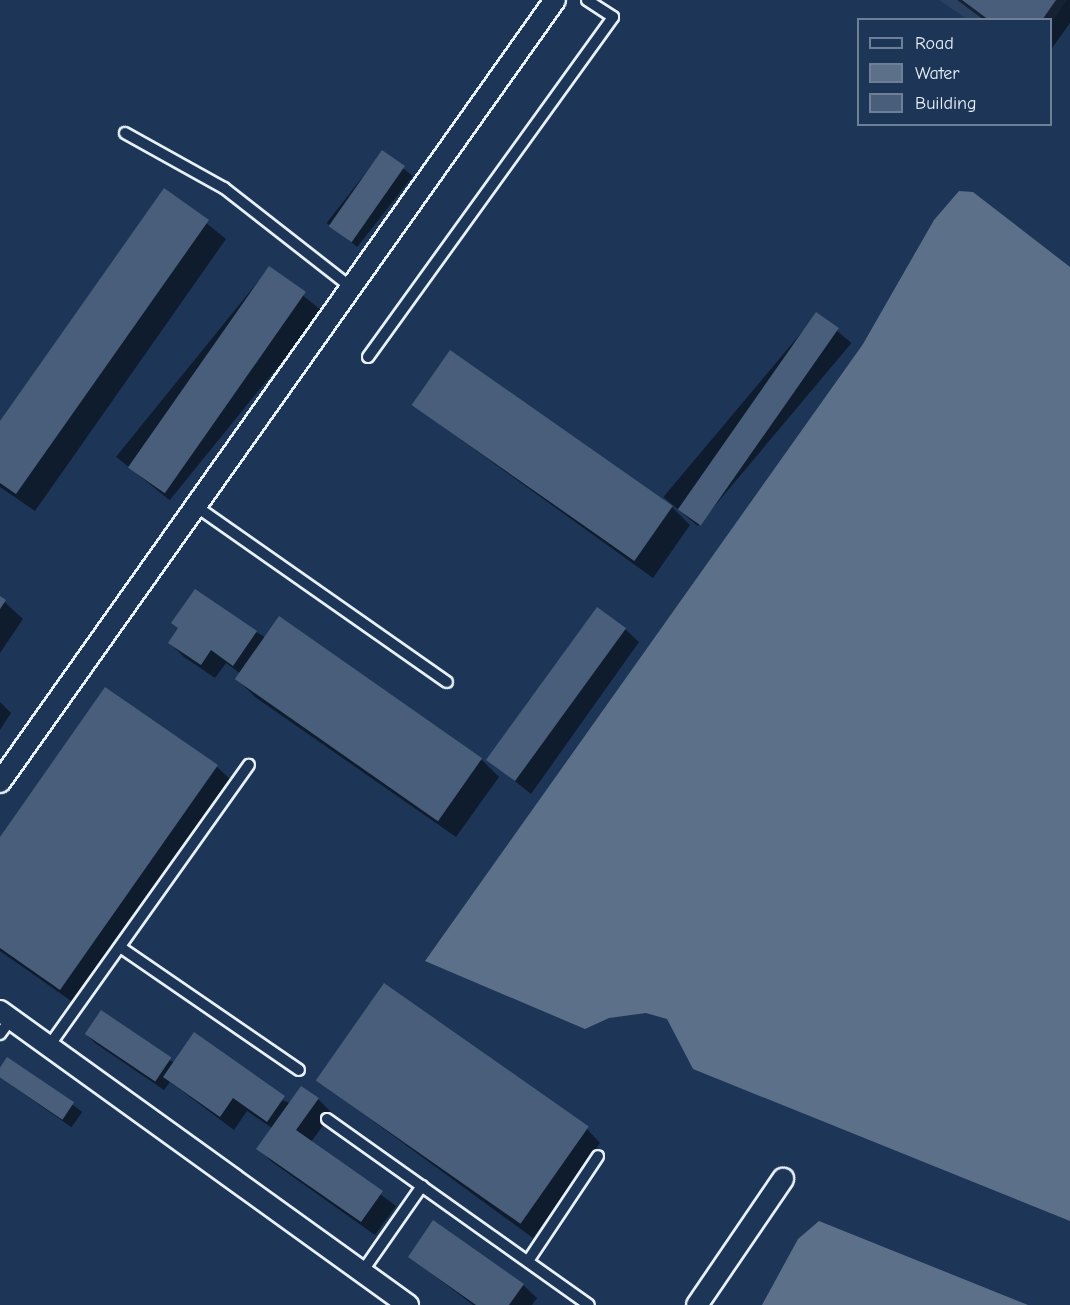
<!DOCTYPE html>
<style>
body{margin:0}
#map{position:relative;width:1070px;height:1305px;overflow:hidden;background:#1d3557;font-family:"Comic Neue",sans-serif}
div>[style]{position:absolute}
.built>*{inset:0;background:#2a4162}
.water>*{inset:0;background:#5d7089}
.shadow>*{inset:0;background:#0007;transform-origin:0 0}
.building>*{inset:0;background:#495e7a;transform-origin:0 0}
.roads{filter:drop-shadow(2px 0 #e8f1f8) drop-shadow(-2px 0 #e8f1f8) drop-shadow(0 2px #e8f1f8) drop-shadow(0 -2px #e8f1f8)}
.lane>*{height:10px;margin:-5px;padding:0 5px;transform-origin:5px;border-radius:5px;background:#1d3557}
.street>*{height:20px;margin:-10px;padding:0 10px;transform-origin:10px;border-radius:10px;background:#1d3557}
span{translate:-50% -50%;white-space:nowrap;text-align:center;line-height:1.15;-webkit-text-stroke:6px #1d3557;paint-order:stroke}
.legend{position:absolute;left:857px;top:18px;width:195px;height:108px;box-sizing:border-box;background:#1d3557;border:2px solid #6e8097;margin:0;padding:8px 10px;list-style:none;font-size:18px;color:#e8f1f8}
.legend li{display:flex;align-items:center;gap:12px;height:30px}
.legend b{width:30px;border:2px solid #6e8097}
</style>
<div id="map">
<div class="built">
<i style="clip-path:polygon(939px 0,1067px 0,1051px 23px,967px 19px)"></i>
</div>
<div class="water">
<i style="clip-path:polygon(959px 191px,973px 192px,1070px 267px,1070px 1221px,693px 1069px,667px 1019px,646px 1013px,609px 1018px,585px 1029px,425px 961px,863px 344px,934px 220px)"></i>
<i style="clip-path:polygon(819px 1221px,1028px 1305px,762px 1305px,798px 1239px)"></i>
</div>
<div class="shadow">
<i style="clip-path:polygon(957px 0,1070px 0,1070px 23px,1050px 51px,1050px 20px,984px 20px)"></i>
<i style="left:382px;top:152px;width:39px;height:90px;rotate:38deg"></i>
<i style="clip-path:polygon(165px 190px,226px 239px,35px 511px,0 487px,0 424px)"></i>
<i style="left:269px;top:268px;width:69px;height:243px;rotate:39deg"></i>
<i style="left:817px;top:314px;width:45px;height:239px;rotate:40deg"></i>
<i style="clip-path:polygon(413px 405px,672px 507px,690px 525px,653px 578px)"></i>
<i style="clip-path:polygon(0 598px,23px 619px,0 653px)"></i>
<i style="clip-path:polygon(180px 629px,256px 632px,481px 759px,499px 777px,456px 837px,255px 697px,237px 679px,241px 674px,226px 663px,215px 678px,184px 657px,170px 643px)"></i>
<i style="clip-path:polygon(625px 629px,639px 642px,531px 794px,490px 761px)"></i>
<i style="clip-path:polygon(0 702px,11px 713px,0 730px)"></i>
<i style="clip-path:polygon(217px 767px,231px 780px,74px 1003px,0 951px,0 839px)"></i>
<i style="clip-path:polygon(101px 1012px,174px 1063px,290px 1103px,318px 1099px,332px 1113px,311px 1142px,396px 1206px,375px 1235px,272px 1162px,258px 1148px,272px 1128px,247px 1111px,234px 1130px,170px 1082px,164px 1090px,95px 1043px,86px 1034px)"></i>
<i style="left:7px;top:1059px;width:92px;height:19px;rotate:35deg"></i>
<i style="clip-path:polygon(317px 1080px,587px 1129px,600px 1143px,533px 1238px)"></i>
<i style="clip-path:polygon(410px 1257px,523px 1285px,537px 1298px,532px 1305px,473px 1305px)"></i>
</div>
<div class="building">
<i style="clip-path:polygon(962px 0,1056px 0,1042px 20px,989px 20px)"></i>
<i style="left:382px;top:150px;width:28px;height:93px;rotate:35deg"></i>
<i style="clip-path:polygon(164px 188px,209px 220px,16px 494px,0 483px,0 421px)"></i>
<i style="left:269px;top:266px;width:45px;height:246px;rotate:35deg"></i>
<i style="left:816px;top:312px;width:28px;height:241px;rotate:35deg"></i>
<i style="left:450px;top:350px;width:272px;height:67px;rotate:35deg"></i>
<i style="clip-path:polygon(195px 589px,257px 631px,233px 666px,211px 650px,201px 665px,168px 643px,178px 628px,171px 623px)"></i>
<i style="clip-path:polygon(0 596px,6px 600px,0 609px)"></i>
<i style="left:597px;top:607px;width:36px;height:189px;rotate:36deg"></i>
<i style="left:279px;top:616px;width:248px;height:77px;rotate:35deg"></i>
<i style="clip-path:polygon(105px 687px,218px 765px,60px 990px,0 948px,0 837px)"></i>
<i style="left:384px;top:983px;width:250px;height:119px;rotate:35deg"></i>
<i style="left:101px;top:1010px;width:85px;height:29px;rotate:34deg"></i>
<i style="clip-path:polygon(194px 1032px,285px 1096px,267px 1122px,233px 1098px,220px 1117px,163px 1077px)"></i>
<i style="left:7px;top:1057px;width:81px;height:21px;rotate:34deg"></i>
<i style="clip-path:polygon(301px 1086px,319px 1098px,296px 1130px,383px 1191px,361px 1222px,256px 1149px)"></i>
<i style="clip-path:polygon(433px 1220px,524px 1284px,509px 1305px,476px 1305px,408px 1257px)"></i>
</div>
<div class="roads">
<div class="lane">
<i style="left:125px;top:133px;width:113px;rotate:29.1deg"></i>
<i style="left:224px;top:188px;width:162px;rotate:38deg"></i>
<i style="left:368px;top:357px;width:419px;rotate:-54.2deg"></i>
<i style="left:613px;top:17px;width:31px;rotate:-147deg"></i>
<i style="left:197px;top:507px;width:305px;rotate:35deg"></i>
<i style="left:120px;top:947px;width:217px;rotate:34.5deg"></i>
<i style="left:0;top:1034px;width:19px;rotate:-54deg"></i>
<i style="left:49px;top:1046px;width:345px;rotate:-54.6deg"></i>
<i style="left:327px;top:1119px;width:321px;rotate:35.4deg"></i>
<i style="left:528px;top:1261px;width:126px;rotate:-56.3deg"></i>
<i style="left:362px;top:1272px;width:105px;rotate:-55.1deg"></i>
</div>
<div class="street">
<i style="left:0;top:782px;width:959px;rotate:-54.64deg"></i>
<i style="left:0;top:1011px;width:503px;rotate:35.78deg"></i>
<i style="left:697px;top:1305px;width:153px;rotate:-55.7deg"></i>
</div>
</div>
<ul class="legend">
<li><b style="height:8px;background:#1d3557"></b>Road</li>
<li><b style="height:16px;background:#5d7089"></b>Water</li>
<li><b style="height:16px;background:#495e7a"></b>Building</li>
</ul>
</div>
